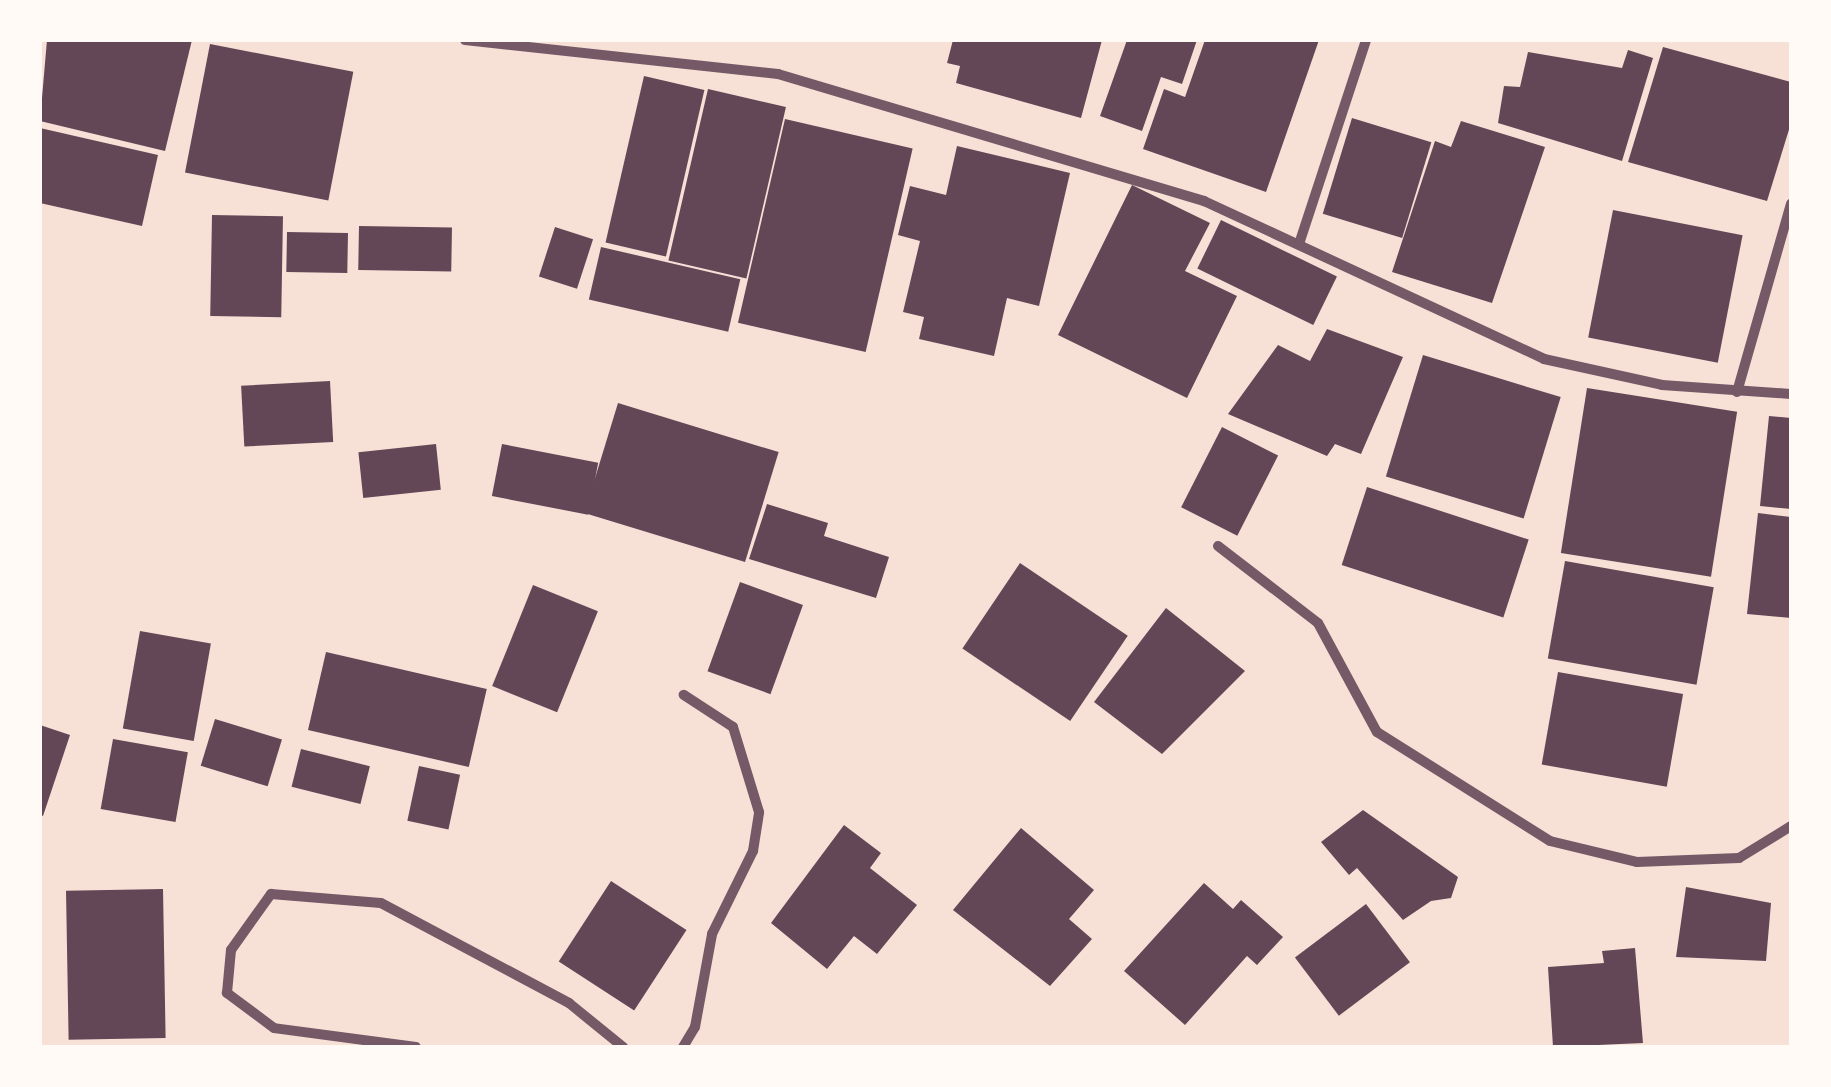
<!DOCTYPE html>
<style>
body{margin:0}
#map{position:relative;width:1831px;height:1087px;overflow:hidden;background:#f7e1d7;font-family:Montserrat,sans-serif}
div>[style]{position:absolute}
.building>*{inset:0;background:#644757;transform-origin:0 0}
.minor>*{height:10px;margin:-5px;padding:0 5px;transform-origin:5px;border-radius:5px;background:#755966}
span{translate:-50% -50%;white-space:nowrap;text-align:center;line-height:1.15;-webkit-text-stroke:8px #fffaf5;paint-order:stroke}
.frame{position:absolute;inset:0;border:42px solid #fffaf5;pointer-events:none}
</style>
<div id="map">
<div class="building">
<i style="clip-path:polygon(47px 40px,192px 40px,165px 151px,40px 121px)"></i>
<i style="clip-path:polygon(953px 40px,1102px 40px,1081px 118px,956px 83px,960px 66px,947px 63px)"></i>
<i style="clip-path:polygon(1127px 40px,1197px 40px,1182px 84px,1161px 77px,1142px 131px,1100px 116px)"></i>
<i style="clip-path:polygon(1205px 40px,1319px 40px,1266px 192px,1143px 149px,1164px 89px,1185px 97px)"></i>
<i style="left:210px;top:44px;width:146px;height:131px;rotate:11deg"></i>
<i style="clip-path:polygon(1663px 47px,1791px 82px,1791px 123px,1767px 201px,1628px 162px)"></i>
<i style="clip-path:polygon(1628px 50px,1653px 58px,1622px 161px,1498px 123px,1504px 86px,1520px 87px,1528px 52px,1622px 68px)"></i>
<i style="left:644px;top:76px;width:62px;height:171px;rotate:13deg"></i>
<i style="left:708px;top:89px;width:80px;height:176px;rotate:13deg"></i>
<i style="left:1352px;top:118px;width:83px;height:100px;rotate:17deg"></i>
<i style="left:785px;top:119px;width:131px;height:209px;rotate:13deg"></i>
<i style="clip-path:polygon(1461px 121px,1545px 147px,1492px 303px,1392px 272px,1435px 141px,1451px 147px)"></i>
<i style="clip-path:polygon(40px 128px,158px 155px,142px 226px,40px 203px)"></i>
<i style="clip-path:polygon(957px 146px,1070px 173px,1039px 306px,1007px 298px,994px 356px,919px 339px,924px 317px,903px 312px,920px 241px,898px 235px,910px 186px,946px 195px)"></i>
<i style="clip-path:polygon(1132px 185px,1210px 223px,1185px 271px,1237px 296px,1187px 398px,1058px 335px)"></i>
<i style="left:1613px;top:210px;width:132px;height:130px;rotate:11deg"></i>
<i style="left:212px;top:215px;width:71px;height:101px;rotate:1deg"></i>
<i style="left:1221px;top:220px;width:129px;height:54px;rotate:26deg"></i>
<i style="left:359px;top:226px;width:93px;height:44px;rotate:1deg"></i>
<i style="left:555px;top:227px;width:40px;height:52px;rotate:18deg"></i>
<i style="left:287px;top:232px;width:61px;height:40px;rotate:1deg"></i>
<i style="left:601px;top:247px;width:143px;height:54px;rotate:13deg"></i>
<i style="clip-path:polygon(1327px 329px,1403px 357px,1361px 454px,1335px 444px,1327px 456px,1228px 414px,1278px 345px,1310px 361px)"></i>
<i style="left:1423px;top:355px;width:144px;height:127px;rotate:17deg"></i>
<i style="left:330px;top:381px;width:61px;height:89px;rotate:87deg"></i>
<i style="left:1587px;top:388px;width:152px;height:167px;rotate:9deg"></i>
<i style="left:618px;top:403px;width:168px;height:115px;rotate:17deg"></i>
<i style="clip-path:polygon(1769px 416px,1791px 418px,1791px 509px,1760px 506px)"></i>
<i style="left:1222px;top:427px;width:63px;height:90px;rotate:27deg"></i>
<i style="left:436px;top:444px;width:46px;height:78px;rotate:84deg"></i>
<i style="left:502px;top:444px;width:98px;height:53px;rotate:11deg"></i>
<i style="left:1367px;top:487px;width:170px;height:82px;rotate:18deg"></i>
<i style="clip-path:polygon(767px 504px,828px 523px,824px 536px,889px 557px,876px 598px,749px 559px)"></i>
<i style="clip-path:polygon(1758px 513px,1791px 517px,1791px 618px,1747px 614px)"></i>
<i style="left:1565px;top:561px;width:151px;height:99px;rotate:10deg"></i>
<i style="left:1020px;top:563px;width:130px;height:103px;rotate:34deg"></i>
<i style="left:740px;top:582px;width:67px;height:95px;rotate:20deg"></i>
<i style="left:533px;top:585px;width:70px;height:109px;rotate:22deg"></i>
<i style="clip-path:polygon(1166px 608px,1245px 671px,1162px 754px,1094px 702px)"></i>
<i style="left:140px;top:631px;width:72px;height:99px;rotate:10deg"></i>
<i style="left:326px;top:652px;width:165px;height:80px;rotate:13deg"></i>
<i style="left:1558px;top:672px;width:127px;height:94px;rotate:10deg"></i>
<i style="left:215px;top:719px;width:70px;height:49px;rotate:17deg"></i>
<i style="clip-path:polygon(40px 725px,70px 735px,43px 816px,40px 815px)"></i>
<i style="left:113px;top:739px;width:76px;height:71px;rotate:10deg"></i>
<i style="left:301px;top:749px;width:71px;height:39px;rotate:14deg"></i>
<i style="left:419px;top:766px;width:42px;height:56px;rotate:12deg"></i>
<i style="clip-path:polygon(1363px 810px,1458px 877px,1451px 898px,1431px 901px,1403px 920px,1357px 868px,1349px 875px,1321px 842px)"></i>
<i style="clip-path:polygon(844px 825px,881px 853px,870px 868px,917px 905px,877px 954px,854px 936px,827px 969px,771px 923px)"></i>
<i style="clip-path:polygon(1021px 828px,1094px 890px,1069px 919px,1092px 939px,1050px 986px,953px 910px)"></i>
<i style="left:611px;top:881px;width:90px;height:96px;rotate:33deg"></i>
<i style="clip-path:polygon(1204px 883px,1233px 909px,1241px 900px,1283px 937px,1257px 965px,1247px 956px,1185px 1025px,1124px 971px)"></i>
<i style="clip-path:polygon(1686px 887px,1771px 903px,1766px 961px,1676px 957px)"></i>
<i style="left:163px;top:889px;width:149px;height:97px;rotate:89deg"></i>
<i style="left:1366px;top:904px;width:73px;height:89px;rotate:53deg"></i>
<i style="clip-path:polygon(1635px 948px,1643px 1043px,1553px 1047px,1548px 967px,1604px 963px,1602px 951px)"></i>
</div>
<div class="minor">
<i style="left:465px;top:40px;width:315px;rotate:6.2deg"></i>
<i style="left:778px;top:74px;width:445px;rotate:16.6deg"></i>
<i style="left:1204px;top:201px;width:375px;rotate:24.9deg"></i>
<i style="left:1544px;top:359px;width:121px;rotate:12.4deg"></i>
<i style="left:1662px;top:385px;width:129px;rotate:4deg"></i>
<i style="left:1300px;top:241px;width:212px;rotate:-71.8deg"></i>
<i style="left:1737px;top:392px;width:196px;rotate:-74deg"></i>
<i style="left:1218px;top:546px;width:126px;rotate:37.6deg"></i>
<i style="left:1318px;top:623px;width:124px;rotate:61.6deg"></i>
<i style="left:1377px;top:732px;width:204px;rotate:32.2deg"></i>
<i style="left:1550px;top:841px;width:89px;rotate:13.6deg"></i>
<i style="left:1637px;top:862px;width:102px;rotate:-2.2deg"></i>
<i style="left:1739px;top:858px;width:61px;rotate:-31.6deg"></i>
<i style="left:416px;top:1047px;width:143px;rotate:-172.4deg"></i>
<i style="left:274px;top:1028px;width:59px;rotate:-143.3deg"></i>
<i style="left:227px;top:993px;width:43px;rotate:-84.7deg"></i>
<i style="left:231px;top:950px;width:69px;rotate:-54.5deg"></i>
<i style="left:271px;top:894px;width:110px;rotate:4.7deg"></i>
<i style="left:381px;top:903px;width:213px;rotate:28deg"></i>
<i style="left:569px;top:1003px;width:70px;rotate:39.2deg"></i>
<i style="left:683px;top:1047px;width:23px;rotate:-59deg"></i>
<i style="left:695px;top:1027px;width:95px;rotate:-79.6deg"></i>
<i style="left:712px;top:934px;width:93px;rotate:-63.7deg"></i>
<i style="left:753px;top:851px;width:39px;rotate:-81deg"></i>
<i style="left:759px;top:812px;width:89px;rotate:-107deg"></i>
<i style="left:733px;top:727px;width:59px;rotate:-146.9deg"></i>
</div>
<div class="frame"></div>
</div>
